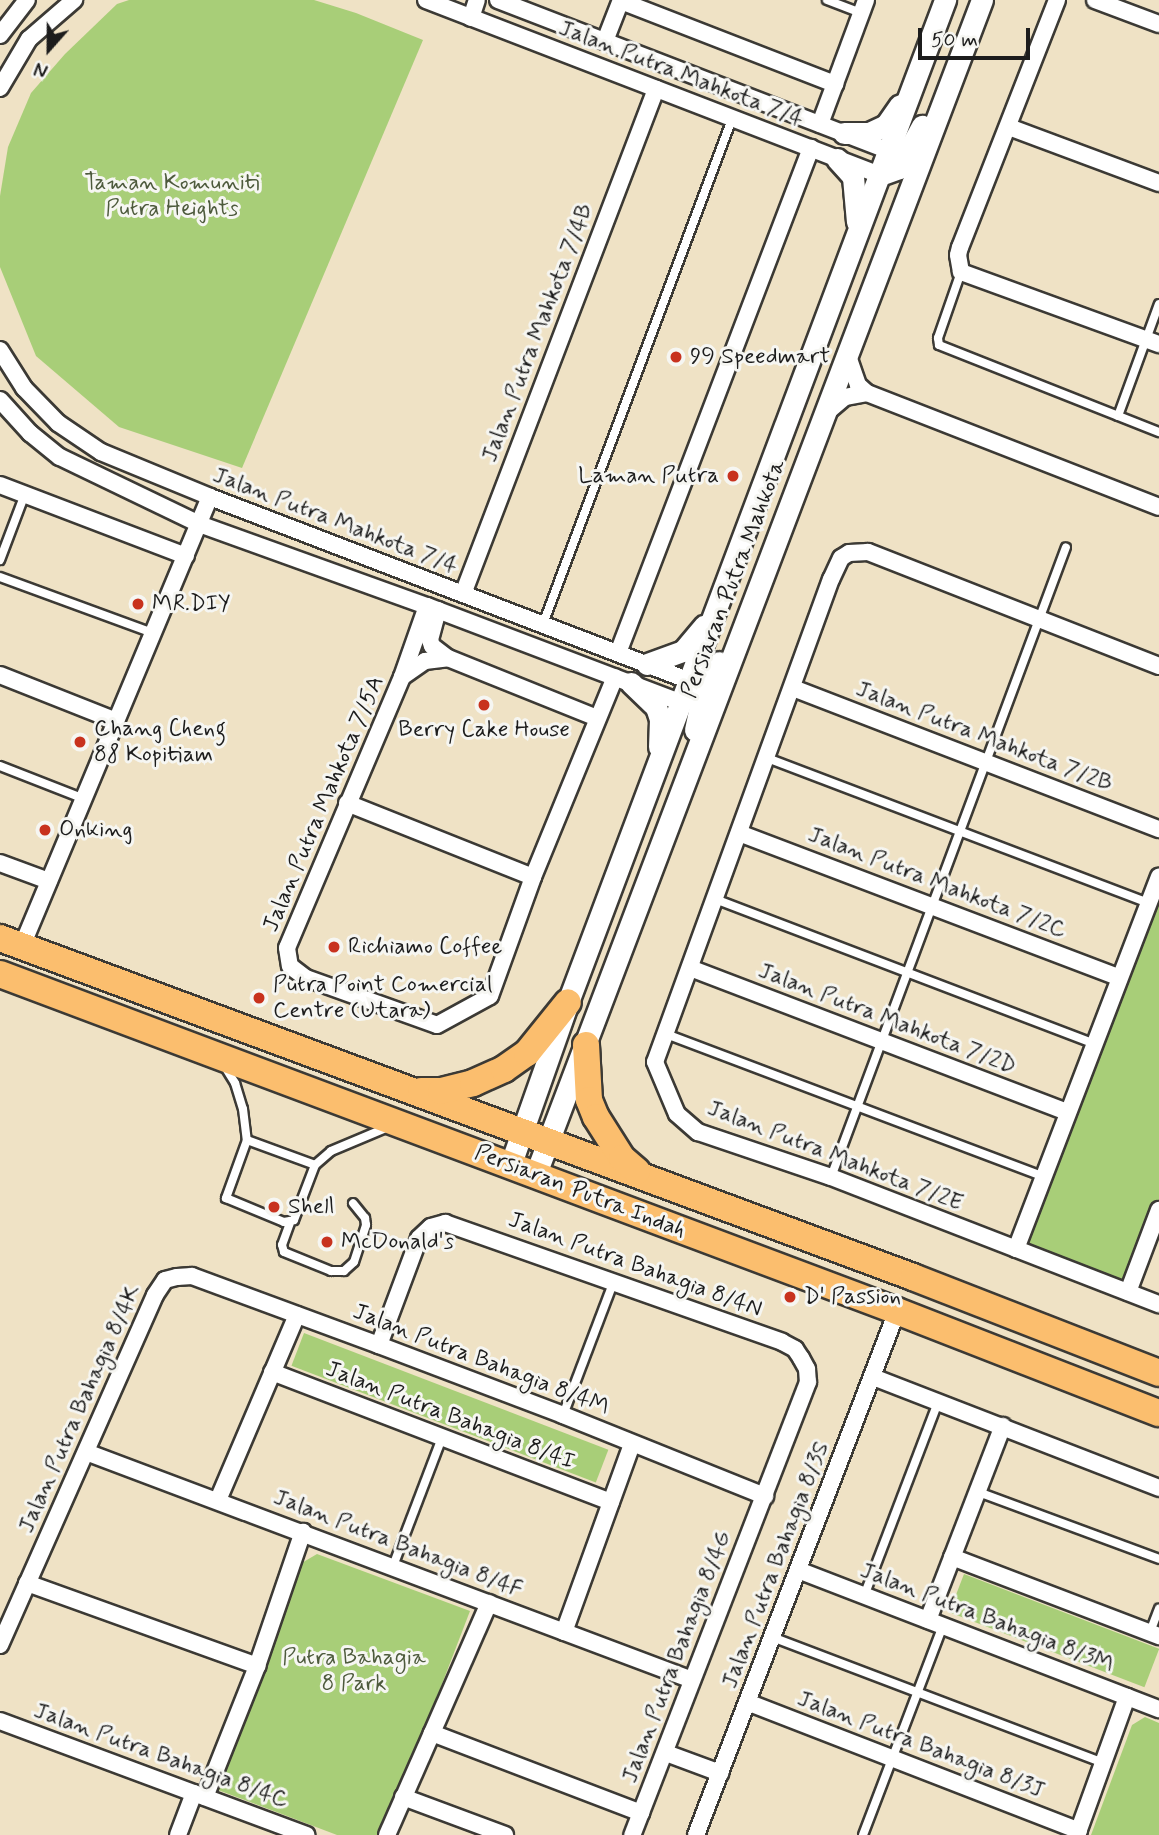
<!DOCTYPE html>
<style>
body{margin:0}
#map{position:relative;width:1159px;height:1835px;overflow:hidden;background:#efe2c5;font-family:Mynerve,sans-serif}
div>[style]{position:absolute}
.green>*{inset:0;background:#a8ce78;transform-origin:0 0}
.roads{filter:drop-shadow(2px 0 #3c3a35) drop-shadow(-2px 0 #3c3a35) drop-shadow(0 2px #3c3a35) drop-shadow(0 -2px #3c3a35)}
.service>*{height:8px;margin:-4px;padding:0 4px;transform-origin:4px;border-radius:4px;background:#fff}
.minor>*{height:16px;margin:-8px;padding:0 8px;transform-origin:8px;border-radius:8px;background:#fff}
.tertiary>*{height:21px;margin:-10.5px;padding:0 10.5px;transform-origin:10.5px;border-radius:10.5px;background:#fff}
.primary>*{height:26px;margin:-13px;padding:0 13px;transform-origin:13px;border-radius:13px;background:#fbbe6e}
.dots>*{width:19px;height:19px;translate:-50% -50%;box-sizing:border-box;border:4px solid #f6f6f2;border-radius:50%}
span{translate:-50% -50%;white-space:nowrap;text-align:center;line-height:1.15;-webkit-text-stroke:6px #f6f6f2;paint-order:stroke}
.street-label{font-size:23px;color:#1c1c1c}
.park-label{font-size:23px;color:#4d5a3c}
.poi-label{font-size:23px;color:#1c1c1c}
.left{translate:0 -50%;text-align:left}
.right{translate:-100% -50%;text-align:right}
.north{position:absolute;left:14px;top:14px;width:70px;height:70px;-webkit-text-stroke:5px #f6f6f2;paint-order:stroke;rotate:201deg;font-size:19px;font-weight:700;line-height:28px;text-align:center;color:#1c1c1c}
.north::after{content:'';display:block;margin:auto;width:24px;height:32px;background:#1c1c1c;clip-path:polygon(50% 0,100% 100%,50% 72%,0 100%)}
.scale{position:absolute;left:918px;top:28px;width:112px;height:32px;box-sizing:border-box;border:4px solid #1c1c1c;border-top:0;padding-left:9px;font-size:21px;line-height:24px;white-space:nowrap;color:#1c1c1c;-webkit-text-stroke:5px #f6f6f2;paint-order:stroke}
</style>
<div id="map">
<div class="green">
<i style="clip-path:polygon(129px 0,314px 0,356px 13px,423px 40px,242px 468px,119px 427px,36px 356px,0 267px,0 196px,8px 147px,31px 93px,65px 54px,117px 4px)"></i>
<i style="clip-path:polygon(1159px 887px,1159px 1199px,1127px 1286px,1023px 1245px)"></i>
<i style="left:304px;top:1333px;width:326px;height:35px;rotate:21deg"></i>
<i style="clip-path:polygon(317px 1554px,470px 1611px,384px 1835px,337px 1835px,218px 1790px,300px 1564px)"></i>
<i style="left:964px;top:1574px;width:209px;height:41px;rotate:21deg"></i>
<i style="clip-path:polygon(1145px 1717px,1159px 1723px,1159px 1835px,1091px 1835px,1132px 1725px)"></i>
</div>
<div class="roads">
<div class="service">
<i style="left:827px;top:0;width:36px;rotate:21deg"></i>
<i style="left:961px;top:272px;width:70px;rotate:109.2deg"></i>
<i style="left:938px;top:338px;width:7px;rotate:82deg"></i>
<i style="left:939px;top:345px;width:237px;rotate:21.6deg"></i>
<i style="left:1118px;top:416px;width:119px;rotate:-69.9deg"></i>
<i style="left:0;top:560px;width:71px;rotate:-69.3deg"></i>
<i style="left:0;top:577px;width:163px;rotate:20.1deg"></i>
<i style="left:543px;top:624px;width:539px;rotate:-69.48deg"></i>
<i style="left:767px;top:758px;width:409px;rotate:20.8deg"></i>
<i style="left:0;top:766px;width:90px;rotate:21.4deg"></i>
<i style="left:715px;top:899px;width:406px;rotate:20.9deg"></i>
<i style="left:666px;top:1034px;width:404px;rotate:20.7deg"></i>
<i style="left:225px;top:1067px;width:19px;rotate:58deg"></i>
<i style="left:235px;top:1083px;width:27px;rotate:73deg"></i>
<i style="left:243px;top:1109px;width:31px;rotate:83deg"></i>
<i style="left:247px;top:1140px;width:62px;rotate:109.9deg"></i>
<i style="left:226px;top:1198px;width:63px;rotate:22.5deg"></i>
<i style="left:284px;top:1222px;width:10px;rotate:-11deg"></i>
<i style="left:294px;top:1220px;width:59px;rotate:-69.1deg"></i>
<i style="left:315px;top:1165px;width:21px;rotate:-41deg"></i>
<i style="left:331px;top:1151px;width:62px;rotate:-22.8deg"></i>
<i style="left:247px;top:1140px;width:72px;rotate:20.2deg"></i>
<i style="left:831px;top:1177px;width:672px;rotate:-69.54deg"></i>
<i style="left:290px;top:1223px;width:23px;rotate:110deg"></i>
<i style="left:282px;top:1245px;width:7px;rotate:74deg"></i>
<i style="left:284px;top:1252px;width:51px;rotate:22deg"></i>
<i style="left:331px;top:1271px;width:13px"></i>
<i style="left:344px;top:1271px;width:13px;rotate:-42deg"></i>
<i style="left:354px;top:1262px;width:39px;rotate:-72deg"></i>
<i style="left:366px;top:1225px;width:7px;rotate:-98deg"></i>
<i style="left:365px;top:1218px;width:19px;rotate:-129deg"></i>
<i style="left:563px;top:1415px;width:143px;rotate:-69.2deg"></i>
<i style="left:978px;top:1492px;width:193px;rotate:20.3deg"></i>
<i style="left:393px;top:1566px;width:137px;rotate:-69.1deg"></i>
<i style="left:864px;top:1596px;width:208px;rotate:-69.1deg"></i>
<i style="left:1150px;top:1632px;width:25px;rotate:-69deg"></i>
<i style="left:772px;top:1637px;width:354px;rotate:20.8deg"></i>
<i style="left:863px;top:1835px;width:224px;rotate:-69.1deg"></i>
</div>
<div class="minor">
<i style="left:426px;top:0;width:487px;rotate:21.1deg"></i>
<i style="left:498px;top:0;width:419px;rotate:21.1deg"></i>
<i style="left:1057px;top:0;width:265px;rotate:111.4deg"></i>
<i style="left:960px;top:247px;width:8px;rotate:104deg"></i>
<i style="left:958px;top:255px;width:17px;rotate:80deg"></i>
<i style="left:961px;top:272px;width:211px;rotate:20deg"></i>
<i style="left:1095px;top:0;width:68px;rotate:20.6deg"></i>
<i style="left:621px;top:1px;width:230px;rotate:21.2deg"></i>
<i style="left:471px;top:18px;width:19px;rotate:-72deg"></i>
<i style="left:0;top:35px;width:44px;rotate:-52.4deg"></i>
<i style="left:605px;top:41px;width:44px;rotate:-68.7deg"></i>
<i style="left:0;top:88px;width:57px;rotate:-59.4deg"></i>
<i style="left:29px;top:39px;width:60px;rotate:-40.9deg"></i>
<i style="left:820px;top:124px;width:132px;rotate:-69.6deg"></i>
<i style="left:1009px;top:127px;width:160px;rotate:20.5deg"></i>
<i style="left:0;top:350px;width:45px;rotate:57.7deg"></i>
<i style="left:24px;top:388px;width:49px;rotate:45.8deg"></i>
<i style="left:58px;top:423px;width:52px;rotate:34deg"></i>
<i style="left:101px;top:452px;width:118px;rotate:22.4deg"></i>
<i style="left:210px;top:497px;width:514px;rotate:20.97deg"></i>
<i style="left:847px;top:353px;width:34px;rotate:71deg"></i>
<i style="left:858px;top:385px;width:12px;rotate:42deg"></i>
<i style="left:0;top:400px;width:45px;rotate:47.7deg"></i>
<i style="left:30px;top:433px;width:38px;rotate:39deg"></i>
<i style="left:60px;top:457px;width:154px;rotate:25.7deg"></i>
<i style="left:199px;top:524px;width:242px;rotate:19.8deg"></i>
<i style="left:427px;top:606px;width:273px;rotate:20.8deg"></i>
<i style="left:826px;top:413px;width:25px;rotate:-40deg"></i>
<i style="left:845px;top:397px;width:22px;rotate:-10deg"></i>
<i style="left:867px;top:393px;width:313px;rotate:21.3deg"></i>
<i style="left:0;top:485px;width:199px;rotate:20.9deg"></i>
<i style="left:463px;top:594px;width:541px;rotate:-69.08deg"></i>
<i style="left:427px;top:606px;width:75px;rotate:109.4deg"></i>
<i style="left:402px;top:677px;width:294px;rotate:113deg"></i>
<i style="left:287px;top:948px;width:18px;rotate:81deg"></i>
<i style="left:290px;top:966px;width:20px;rotate:37deg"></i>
<i style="left:306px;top:978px;width:139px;rotate:19.7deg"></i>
<i style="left:437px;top:1025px;width:60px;rotate:-28.7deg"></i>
<i style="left:490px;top:996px;width:127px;rotate:-70.1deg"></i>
<i style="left:533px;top:877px;width:216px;rotate:-67.7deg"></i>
<i style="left:438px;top:610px;width:31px;rotate:105deg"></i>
<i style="left:430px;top:640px;width:6px;rotate:72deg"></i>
<i style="left:432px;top:646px;width:20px;rotate:37deg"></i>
<i style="left:618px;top:653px;width:541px;rotate:-69.08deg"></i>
<i style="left:1159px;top:666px;width:313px;rotate:-158.6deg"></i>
<i style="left:868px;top:552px;width:19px;rotate:177deg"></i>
<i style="left:849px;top:553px;width:9px;rotate:148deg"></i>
<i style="left:841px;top:558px;width:23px;rotate:115deg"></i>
<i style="left:831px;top:579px;width:514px;rotate:110.02deg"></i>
<i style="left:655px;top:1062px;width:56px;rotate:67.1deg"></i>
<i style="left:677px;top:1114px;width:28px;rotate:41deg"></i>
<i style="left:698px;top:1132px;width:140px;rotate:18.7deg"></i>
<i style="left:831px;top:1177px;width:352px;rotate:21.2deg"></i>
<i style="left:0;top:675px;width:125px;rotate:21.6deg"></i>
<i style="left:402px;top:677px;width:28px;rotate:-35deg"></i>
<i style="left:425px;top:661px;width:23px;rotate:-7deg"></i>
<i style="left:448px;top:658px;width:161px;rotate:21.9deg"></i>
<i style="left:793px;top:688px;width:392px;rotate:21.1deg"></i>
<i style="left:347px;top:803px;width:200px;rotate:21.7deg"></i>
<i style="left:739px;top:833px;width:406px;rotate:20.8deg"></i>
<i style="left:0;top:863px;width:52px;rotate:20.2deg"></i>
<i style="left:22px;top:946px;width:487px;rotate:-67.3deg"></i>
<i style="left:690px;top:968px;width:404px;rotate:20.9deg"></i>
<i style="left:1016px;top:1249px;width:399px;rotate:-69deg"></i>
<i style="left:1128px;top:1292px;width:88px;rotate:-69.3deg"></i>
<i style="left:379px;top:1345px;width:114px;rotate:-69.5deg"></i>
<i style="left:419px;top:1238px;width:16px;rotate:-43deg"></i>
<i style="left:431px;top:1227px;width:15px;rotate:-16deg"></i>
<i style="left:445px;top:1223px;width:357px;rotate:19.4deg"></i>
<i style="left:782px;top:1342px;width:15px;rotate:28deg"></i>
<i style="left:795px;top:1349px;width:11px;rotate:56deg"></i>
<i style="left:801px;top:1358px;width:13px;rotate:61deg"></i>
<i style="left:807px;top:1369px;width:13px;rotate:86deg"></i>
<i style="left:808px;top:1382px;width:486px;rotate:111.2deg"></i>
<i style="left:272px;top:1372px;width:363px;rotate:21deg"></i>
<i style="left:873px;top:1377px;width:307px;rotate:21.2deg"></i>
<i style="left:86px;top:1452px;width:647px;rotate:20.62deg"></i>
<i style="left:218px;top:1500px;width:201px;rotate:-66.9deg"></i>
<i style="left:952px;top:1557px;width:222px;rotate:20.9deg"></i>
<i style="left:798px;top:1570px;width:387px;rotate:21.1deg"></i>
<i style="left:27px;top:1583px;width:245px;rotate:19.8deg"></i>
<i style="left:257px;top:1666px;width:142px;rotate:-71.1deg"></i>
<i style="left:489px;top:1603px;width:142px;rotate:113.7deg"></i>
<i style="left:432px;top:1733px;width:224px;rotate:20.9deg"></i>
<i style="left:928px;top:1620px;width:208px;rotate:-68.9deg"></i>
<i style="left:564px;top:1632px;width:200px;rotate:-70.1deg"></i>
<i style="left:0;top:1645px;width:383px;rotate:-66.1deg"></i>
<i style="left:155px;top:1295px;width:18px;rotate:-56deg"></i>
<i style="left:165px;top:1280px;width:12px;rotate:-14deg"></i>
<i style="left:177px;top:1277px;width:15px;rotate:-4deg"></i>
<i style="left:192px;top:1276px;width:199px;rotate:20.3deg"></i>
<i style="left:379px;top:1345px;width:197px;rotate:20.8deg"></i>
<i style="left:563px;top:1415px;width:218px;rotate:21.9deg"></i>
<i style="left:747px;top:1702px;width:356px;rotate:21.2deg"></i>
<i style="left:0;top:1721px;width:327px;rotate:20.4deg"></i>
<i style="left:666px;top:1753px;width:58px;rotate:20.3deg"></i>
<i style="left:205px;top:1797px;width:141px;rotate:-68.3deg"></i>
<i style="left:403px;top:1797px;width:109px;rotate:20.4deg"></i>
<i style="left:178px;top:1835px;width:45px;rotate:-69.1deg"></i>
<i style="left:387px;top:1835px;width:111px;rotate:-66.2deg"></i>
<i style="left:696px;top:1835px;width:561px;rotate:-69.01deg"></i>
<i style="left:1077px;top:1835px;width:147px;rotate:-70.1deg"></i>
</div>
<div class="tertiary">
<i style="left:844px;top:133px;width:25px"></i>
<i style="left:869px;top:133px;width:19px;rotate:-25deg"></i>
<i style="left:886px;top:125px;width:24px;rotate:-55deg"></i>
<i style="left:837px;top:159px;width:24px;rotate:48deg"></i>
<i style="left:853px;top:177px;width:45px;rotate:84.9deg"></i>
<i style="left:880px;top:175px;width:20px;rotate:-20deg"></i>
<i style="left:899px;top:168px;width:48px;rotate:-61.3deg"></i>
<i style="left:647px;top:664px;width:38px;rotate:-20deg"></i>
<i style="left:683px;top:651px;width:33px;rotate:-50deg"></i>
<i style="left:631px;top:683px;width:35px;rotate:44deg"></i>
<i style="left:656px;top:707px;width:13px;rotate:72deg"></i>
<i style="left:660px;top:719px;width:28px;rotate:92deg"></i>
<i style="left:695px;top:730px;width:35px;rotate:-78deg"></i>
<i style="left:702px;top:696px;width:38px;rotate:-63deg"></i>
<i style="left:510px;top:1166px;width:174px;rotate:-70.5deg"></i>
<i style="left:568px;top:1002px;width:1071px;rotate:-69.38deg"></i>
<i style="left:535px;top:1176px;width:1258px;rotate:-69.19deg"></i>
</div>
<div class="primary">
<i style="left:0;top:938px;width:974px;rotate:20.37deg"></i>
<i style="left:913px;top:1277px;width:264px;rotate:21.3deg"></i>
<i style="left:0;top:974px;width:958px;rotate:20.59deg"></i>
<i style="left:897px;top:1311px;width:281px;rotate:21.3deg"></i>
<i style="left:586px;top:1045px;width:55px;rotate:86.9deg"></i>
<i style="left:589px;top:1100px;width:18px;rotate:68deg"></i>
<i style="left:596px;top:1117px;width:49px;rotate:57.6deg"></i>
<i style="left:622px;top:1158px;width:20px;rotate:41deg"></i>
<i style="left:421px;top:1091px;width:20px"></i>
<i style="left:441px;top:1091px;width:33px;rotate:-14deg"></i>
<i style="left:473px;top:1083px;width:34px;rotate:-24deg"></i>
<i style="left:504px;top:1069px;width:28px;rotate:-35deg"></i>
<i style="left:527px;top:1053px;width:65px;rotate:-51.2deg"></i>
</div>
</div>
<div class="dots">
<i style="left:676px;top:357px;background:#c8321e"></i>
<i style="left:733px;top:476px;background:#c8321e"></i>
<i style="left:138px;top:604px;background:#c8321e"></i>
<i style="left:484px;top:705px;background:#c8321e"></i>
<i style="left:80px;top:742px;background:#c8321e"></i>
<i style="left:45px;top:830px;background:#c8321e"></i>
<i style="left:334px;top:947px;background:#c8321e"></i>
<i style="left:259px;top:998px;background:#c8321e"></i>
<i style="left:274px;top:1207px;background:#c8321e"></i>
<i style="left:327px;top:1242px;background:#c8321e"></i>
<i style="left:790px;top:1297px;background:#c8321e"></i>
</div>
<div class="street-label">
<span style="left:681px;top:74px;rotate:21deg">Jalan Putra Mahkota 7/4</span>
<span style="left:538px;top:333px;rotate:-69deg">Jalan Putra Mahkota 7/4B</span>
<span style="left:335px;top:521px;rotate:21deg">Jalan Putra Mahkota 7/4</span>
<span style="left:734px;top:579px;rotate:-69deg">Persiaran Putra Mahkota</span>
<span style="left:984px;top:737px;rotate:21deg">Jalan Putra Mahkota 7/2B</span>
<span style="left:324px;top:804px;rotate:-67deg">Jalan Putra Mahkota 7/5A</span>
<span style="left:937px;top:883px;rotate:21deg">Jalan Putra Mahkota 7/2C</span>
<span style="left:887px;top:1019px;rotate:21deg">Jalan Putra Mahkota 7/2D</span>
<span style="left:835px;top:1156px;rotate:21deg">Jalan Putra Mahkota 7/2E</span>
<span style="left:580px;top:1192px;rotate:21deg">Persiaran Putra Indah</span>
<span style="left:635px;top:1265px;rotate:20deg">Jalan Putra Bahagia 8/4N</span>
<span style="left:481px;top:1360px;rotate:21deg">Jalan Putra Bahagia 8/4M</span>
<span style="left:80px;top:1409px;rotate:-66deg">Jalan Putra Bahagia 8/4K</span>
<span style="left:450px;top:1416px;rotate:21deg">Jalan Putra Bahagia 8/4I</span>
<span style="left:398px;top:1544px;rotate:21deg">Jalan Putra Bahagia 8/4F</span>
<span style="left:776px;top:1565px;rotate:-69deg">Jalan Putra Bahagia 8/3S</span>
<span style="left:987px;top:1618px;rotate:21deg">Jalan Putra Bahagia 8/3M</span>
<span style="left:677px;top:1657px;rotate:-69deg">Jalan Putra Bahagia 8/4G</span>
<span style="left:921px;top:1745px;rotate:21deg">Jalan Putra Bahagia 8/3J</span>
<span style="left:161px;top:1756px;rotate:20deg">Jalan Putra Bahagia 8/4C</span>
</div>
<div class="park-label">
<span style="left:172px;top:196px">Taman Komuniti<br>Putra Heights</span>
<span style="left:354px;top:1671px">Putra Bahagia<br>8 Park</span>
</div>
<div class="poi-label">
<span class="left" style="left:690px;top:357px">99 Speedmart</span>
<span class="right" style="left:719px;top:476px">Laman Putra</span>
<span class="left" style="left:152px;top:604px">MR.DIY</span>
<span class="left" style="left:94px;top:742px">Chang Cheng<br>88 Kopitiam</span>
<span style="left:484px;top:730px">Berry Cake House</span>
<span class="left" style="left:59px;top:830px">Onking</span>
<span class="left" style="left:348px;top:947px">Richiamo Coffee</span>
<span class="left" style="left:273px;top:998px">Putra Point Comercial<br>Centre (Utara)</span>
<span class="left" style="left:288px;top:1207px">Shell</span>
<span class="left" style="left:341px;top:1242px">McDonald's</span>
<span class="left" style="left:804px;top:1297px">D' Passion</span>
</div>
<div class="north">N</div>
<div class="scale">50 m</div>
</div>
